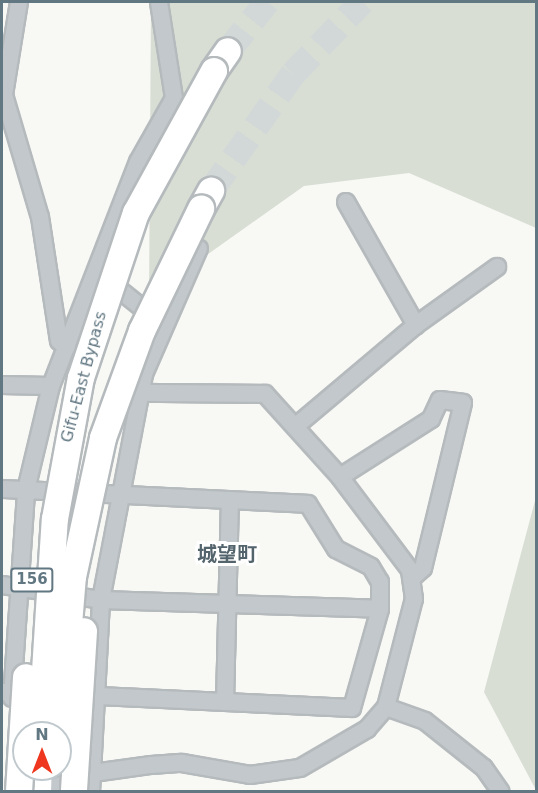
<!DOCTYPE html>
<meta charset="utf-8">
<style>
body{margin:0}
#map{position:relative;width:538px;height:793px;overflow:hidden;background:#f8f8f5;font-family:"DejaVu Sans","Noto Sans JP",sans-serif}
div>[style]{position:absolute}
.green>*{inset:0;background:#d8ded4}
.highway-tunnel>*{height:26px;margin-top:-13px;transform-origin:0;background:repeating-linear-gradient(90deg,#d2d8d8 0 26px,transparent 0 39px)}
.roads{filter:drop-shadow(2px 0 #b5babd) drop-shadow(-2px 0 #b5babd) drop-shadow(0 2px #b5babd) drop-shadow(0 -2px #b5babd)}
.minor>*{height:16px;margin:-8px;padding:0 8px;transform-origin:8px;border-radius:8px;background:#c2c8cb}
.highway>*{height:26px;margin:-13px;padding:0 13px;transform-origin:13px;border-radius:13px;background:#fff}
.bridges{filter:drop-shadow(2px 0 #b5babd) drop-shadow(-2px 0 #b5babd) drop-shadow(0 2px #b5babd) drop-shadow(0 -2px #b5babd)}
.highway-bridge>*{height:26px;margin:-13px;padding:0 13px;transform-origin:13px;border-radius:13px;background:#fff}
span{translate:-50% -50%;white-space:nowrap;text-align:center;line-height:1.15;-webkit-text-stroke:6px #fff;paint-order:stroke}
.shield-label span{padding:2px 4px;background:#fff;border:2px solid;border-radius:4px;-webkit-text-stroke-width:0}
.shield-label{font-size:15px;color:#617782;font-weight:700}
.street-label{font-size:16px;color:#617782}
.quarter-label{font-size:20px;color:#53646c;font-weight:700}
.frame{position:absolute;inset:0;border:3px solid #617782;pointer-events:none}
.north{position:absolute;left:12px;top:721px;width:60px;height:60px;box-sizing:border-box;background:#fff;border:2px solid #c0c9cd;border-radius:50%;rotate:0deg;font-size:16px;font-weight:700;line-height:24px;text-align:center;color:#617782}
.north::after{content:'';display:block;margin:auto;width:21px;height:27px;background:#ee371e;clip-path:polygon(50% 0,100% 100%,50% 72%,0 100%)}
</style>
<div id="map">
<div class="green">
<i style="clip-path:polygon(151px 2px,536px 2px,536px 228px,409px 173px,304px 186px,149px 296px)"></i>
<i style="clip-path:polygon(536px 497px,536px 790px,484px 692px)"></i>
</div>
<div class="highway-tunnel">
<i style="left:228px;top:51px;width:63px;rotate:-51.5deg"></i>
<i style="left:211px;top:191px;width:143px;rotate:-55deg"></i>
<i style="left:293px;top:74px;width:100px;rotate:-46.2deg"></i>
</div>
<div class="roads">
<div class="minor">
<i style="left:19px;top:2px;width:94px;rotate:99.2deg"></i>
<i style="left:4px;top:95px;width:127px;rotate:73.6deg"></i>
<i style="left:40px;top:217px;width:125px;rotate:81.3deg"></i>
<i style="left:59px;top:341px;width:10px;rotate:37deg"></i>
<i style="left:346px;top:202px;width:142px;rotate:60.4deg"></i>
<i style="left:106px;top:279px;width:64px;rotate:38.7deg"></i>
<i style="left:2px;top:385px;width:49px;rotate:1.2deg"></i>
<i style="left:296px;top:426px;width:157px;rotate:-40.1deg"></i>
<i style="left:416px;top:325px;width:100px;rotate:-35.6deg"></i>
<i style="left:340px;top:477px;width:108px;rotate:-32.5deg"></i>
<i style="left:431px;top:419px;width:21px;rotate:-65deg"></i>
<i style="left:440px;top:400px;width:23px;rotate:7deg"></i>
<i style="left:463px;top:403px;width:170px;rotate:103.6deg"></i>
<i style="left:423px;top:568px;width:13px;rotate:138deg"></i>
<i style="left:2px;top:489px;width:306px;rotate:2.8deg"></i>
<i style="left:308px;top:504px;width:53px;rotate:58.1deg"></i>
<i style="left:336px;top:549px;width:39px;rotate:27deg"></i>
<i style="left:371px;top:567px;width:17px;rotate:59deg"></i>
<i style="left:380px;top:582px;width:27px;rotate:90deg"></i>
<i style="left:380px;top:609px;width:103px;rotate:105.8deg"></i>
<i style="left:352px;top:708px;width:280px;rotate:-177.3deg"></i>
<i style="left:2px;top:585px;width:100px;rotate:8.6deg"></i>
<i style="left:101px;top:600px;width:279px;rotate:1.8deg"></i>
<i style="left:2px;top:692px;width:32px;rotate:2deg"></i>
<i style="left:12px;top:698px;width:208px;rotate:-86.1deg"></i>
<i style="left:26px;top:490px;width:107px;rotate:-76.5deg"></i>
<i style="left:51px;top:386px;width:240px;rotate:-68.8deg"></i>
<i style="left:138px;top:162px;width:73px;rotate:-60.6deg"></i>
<i style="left:174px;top:98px;width:97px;rotate:-98.9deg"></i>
<i style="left:225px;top:702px;width:202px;rotate:-88.6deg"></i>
<i style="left:386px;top:707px;width:41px;rotate:19.7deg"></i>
<i style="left:425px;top:721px;width:75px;rotate:38.5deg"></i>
<i style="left:484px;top:768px;width:29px;rotate:55deg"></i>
<i style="left:41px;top:792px;width:55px;rotate:-20.1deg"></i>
<i style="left:93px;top:773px;width:59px;rotate:-7.9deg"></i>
<i style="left:151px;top:765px;width:31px;rotate:-4deg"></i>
<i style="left:182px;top:763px;width:69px;rotate:10deg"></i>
<i style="left:250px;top:775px;width:50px;rotate:-8deg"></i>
<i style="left:300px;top:768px;width:78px;rotate:-30.2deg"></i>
<i style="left:367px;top:729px;width:29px;rotate:-49deg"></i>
<i style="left:386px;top:707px;width:112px;rotate:-75.5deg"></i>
<i style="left:414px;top:599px;width:29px;rotate:-98deg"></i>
<i style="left:410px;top:570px;width:116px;rotate:-127deg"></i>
<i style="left:340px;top:477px;width:112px;rotate:-132.1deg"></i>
<i style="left:265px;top:394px;width:125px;rotate:-179.5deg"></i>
<i style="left:91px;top:792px;width:192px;rotate:-87deg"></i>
<i style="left:101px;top:600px;width:230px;rotate:-79.2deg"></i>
<i style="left:144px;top:374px;width:137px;rotate:-66.4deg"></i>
</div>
<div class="highway">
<i style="left:214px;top:71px;width:24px;rotate:-55deg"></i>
<i style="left:201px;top:209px;width:21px;rotate:-61deg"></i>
<i style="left:38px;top:792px;width:23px;rotate:-88deg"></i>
</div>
</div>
<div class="bridges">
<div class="highway-bridge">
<i style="left:41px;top:733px;width:214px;rotate:-86.3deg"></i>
<i style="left:55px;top:519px;width:143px;rotate:-79.6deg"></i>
<i style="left:81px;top:378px;width:174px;rotate:-71.6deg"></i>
<i style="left:136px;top:213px;width:162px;rotate:-61.2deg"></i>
<i style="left:60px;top:734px;width:158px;rotate:-85.3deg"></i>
<i style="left:73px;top:577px;width:142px;rotate:-77.8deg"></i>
<i style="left:103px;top:438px;width:114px;rotate:-70deg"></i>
<i style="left:142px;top:331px;width:136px;rotate:-64.2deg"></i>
<i style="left:74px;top:790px;width:159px;rotate:-86.4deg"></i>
<i style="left:19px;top:792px;width:115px;rotate:-86.5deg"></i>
</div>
</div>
<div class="shield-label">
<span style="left:32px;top:580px">156</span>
</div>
<div class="street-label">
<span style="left:84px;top:377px;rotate:-75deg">Gifu-East Bypass</span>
</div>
<div class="quarter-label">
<span style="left:227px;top:554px">城望町</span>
</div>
<div class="frame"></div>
<div class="north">N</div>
</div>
